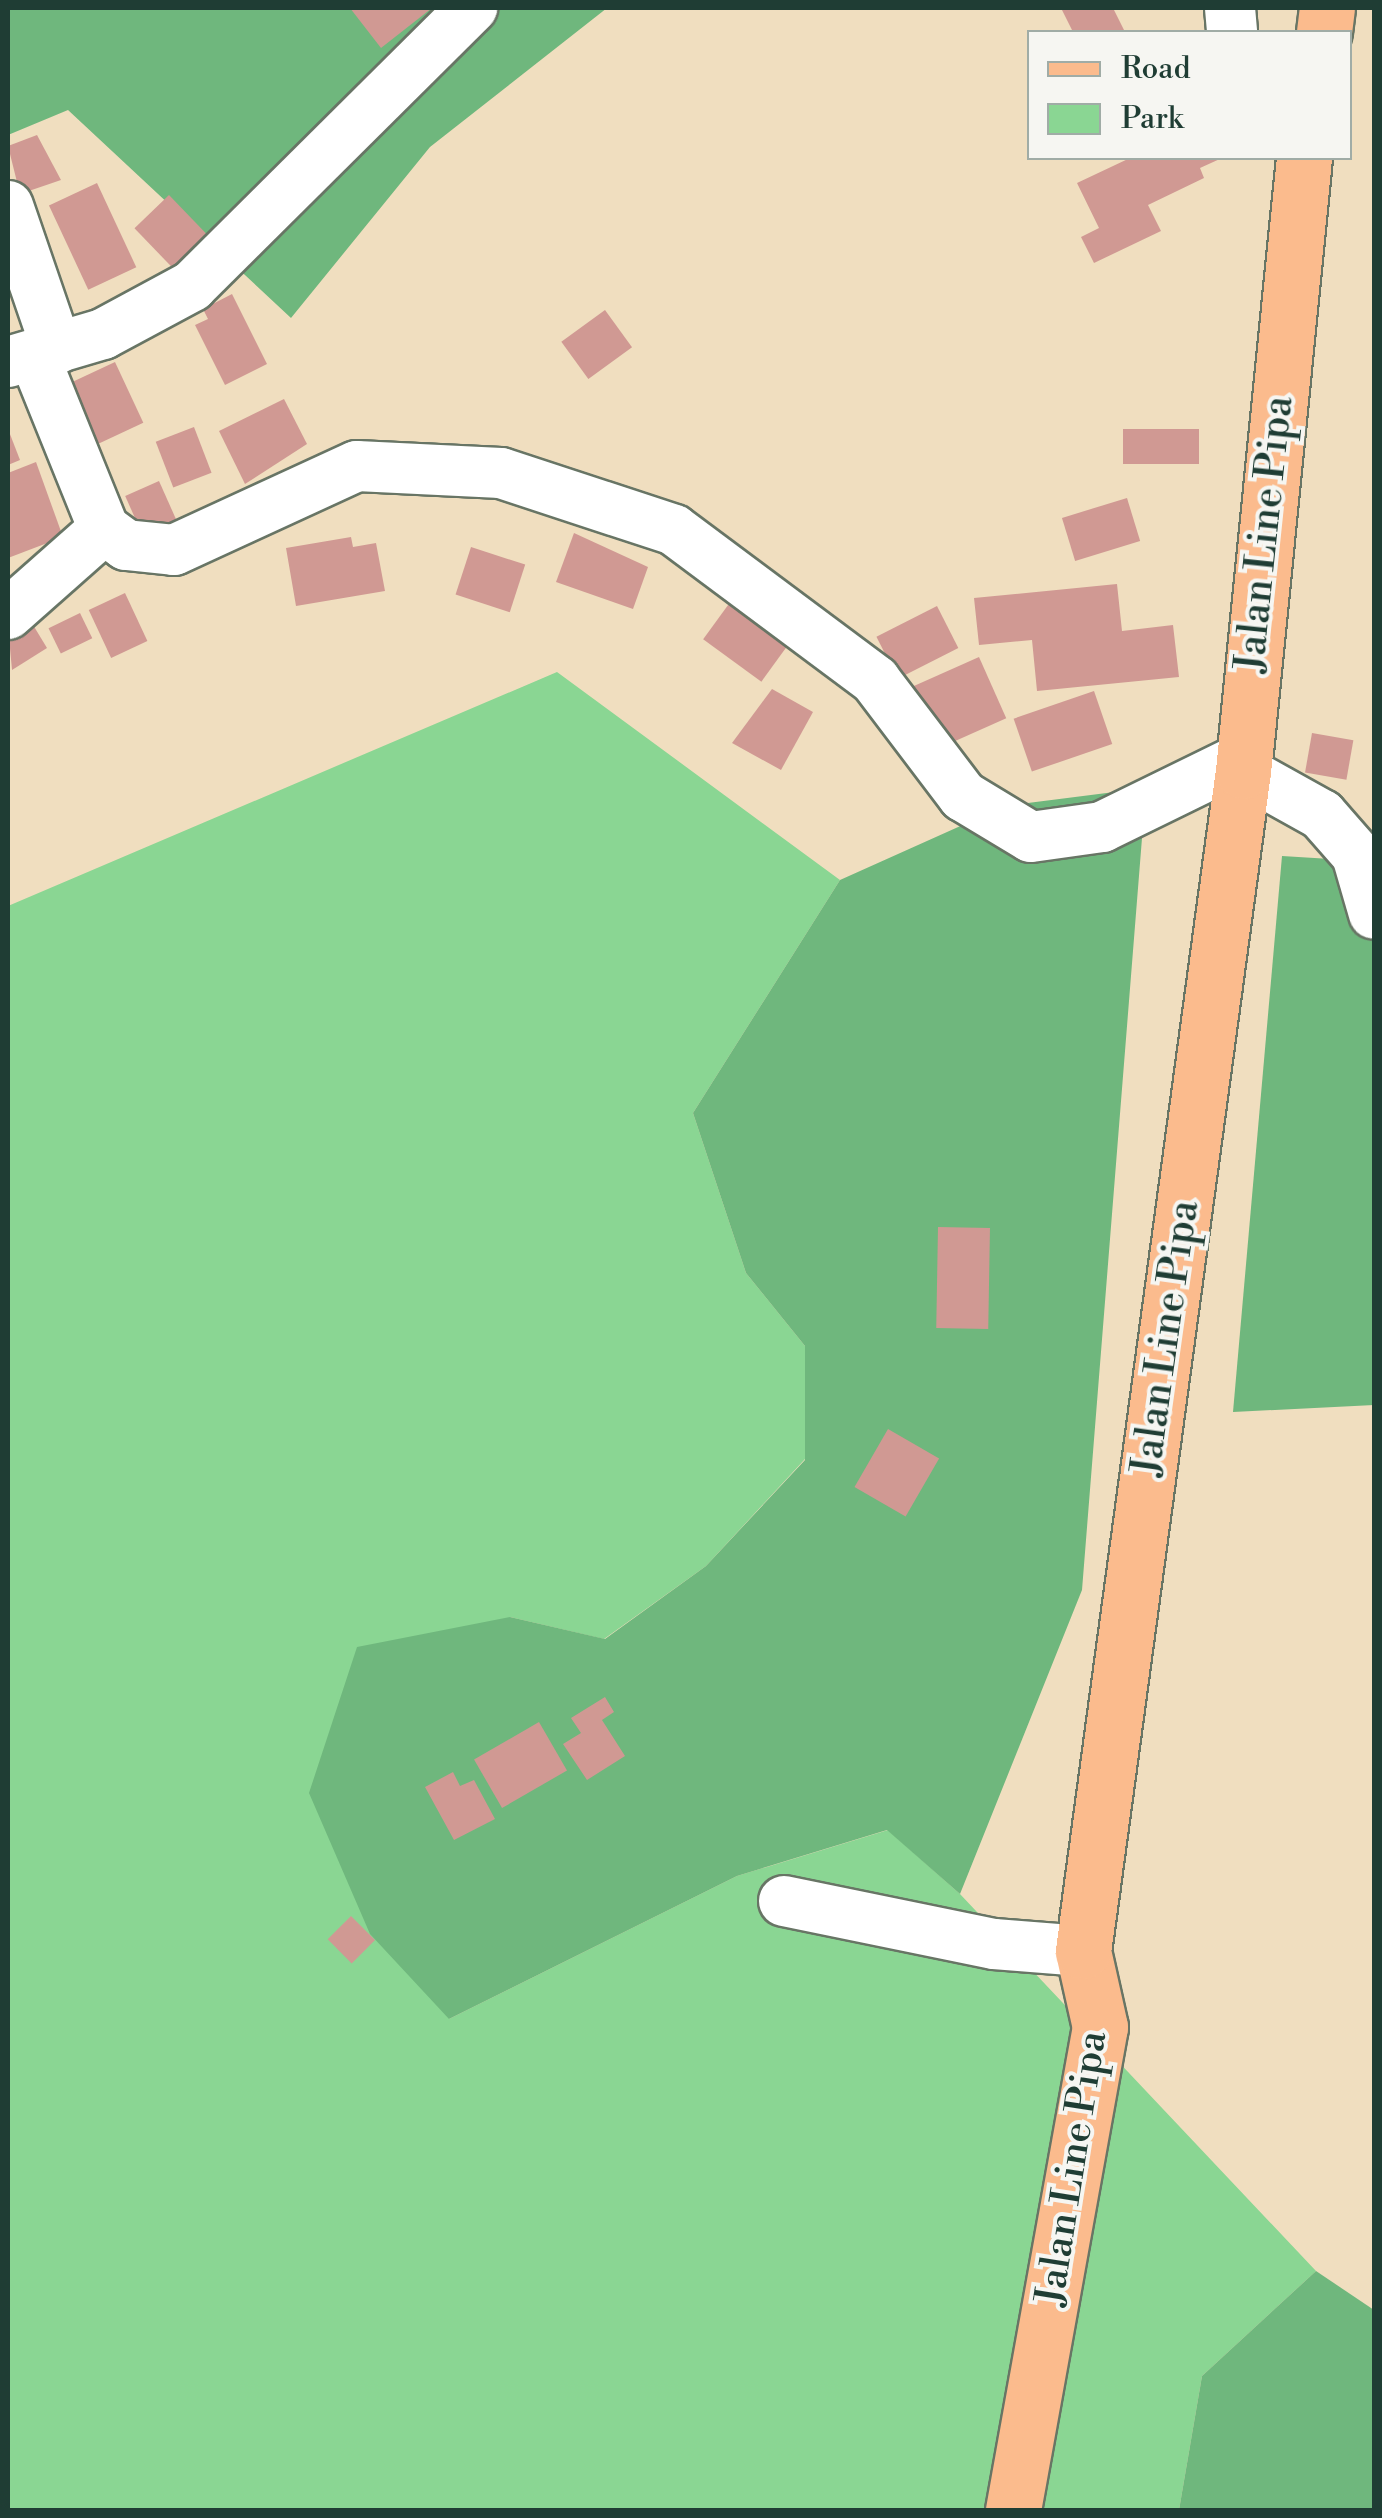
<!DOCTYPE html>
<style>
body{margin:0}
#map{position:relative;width:1382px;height:2518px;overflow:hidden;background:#f0debf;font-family:"Libre Bodoni",serif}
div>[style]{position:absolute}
.green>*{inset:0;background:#8ad693}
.forest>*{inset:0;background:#6fb77d}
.building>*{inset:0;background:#d09993;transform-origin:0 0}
.roads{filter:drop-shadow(2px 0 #687565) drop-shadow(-2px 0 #687565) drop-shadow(0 2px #687565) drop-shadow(0 -2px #687565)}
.minor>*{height:50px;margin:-25px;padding:0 25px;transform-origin:25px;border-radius:25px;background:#fff}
.major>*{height:55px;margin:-27.5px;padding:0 27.5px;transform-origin:27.5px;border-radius:27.5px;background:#fbbb8d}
span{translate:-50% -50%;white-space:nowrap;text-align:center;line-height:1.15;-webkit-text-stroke:8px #f6f6f2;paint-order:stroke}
.street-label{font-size:40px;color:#1f3d34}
.frame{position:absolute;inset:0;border:10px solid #1f3d34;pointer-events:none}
.legend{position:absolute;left:1027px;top:30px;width:325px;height:130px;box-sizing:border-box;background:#f6f6f2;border:2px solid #a0aca6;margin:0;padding:12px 18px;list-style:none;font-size:30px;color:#1f3d34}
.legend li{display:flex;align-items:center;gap:20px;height:50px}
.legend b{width:50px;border:2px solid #a0aca6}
</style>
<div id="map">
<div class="green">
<i style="clip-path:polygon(557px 672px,840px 880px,693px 1113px,746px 1273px,805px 1346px,805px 1459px,706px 1566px,604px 1639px,510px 1617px,449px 2019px,737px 1876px,888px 1830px,960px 1894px,1316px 2271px,1202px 2376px,1179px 2510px,8px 2510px,8px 906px)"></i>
</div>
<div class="forest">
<i style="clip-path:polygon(8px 8px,607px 8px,430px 147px,291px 318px,68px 110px,8px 135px)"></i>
<i style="clip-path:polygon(1146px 788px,1082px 1590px,960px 1894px,887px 1830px,737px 1876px,449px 2019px,370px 1934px,309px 1793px,357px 1647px,510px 1617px,605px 1639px,706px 1566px,805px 1460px,805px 1346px,746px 1273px,693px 1113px,840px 880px,1005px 806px)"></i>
<i style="clip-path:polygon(1282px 856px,1363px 861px,1374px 900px,1374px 1405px,1233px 1412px)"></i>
<i style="clip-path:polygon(1316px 2271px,1374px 2310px,1374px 2510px,1179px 2510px,1202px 2376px)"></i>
</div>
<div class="building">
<i style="clip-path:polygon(350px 8px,432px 8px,381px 48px)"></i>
<i style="clip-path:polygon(1061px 8px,1113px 8px,1125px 32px,1073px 32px)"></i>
<i style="clip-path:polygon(37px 135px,61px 180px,20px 194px,8px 146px)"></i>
<i style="clip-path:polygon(1130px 158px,1222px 158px,1200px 168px,1204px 178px,1148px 205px,1161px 231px,1094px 263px,1081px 237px,1099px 228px,1077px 183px)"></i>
<i style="left:97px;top:183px;width:93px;height:53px;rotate:65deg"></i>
<i style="left:169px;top:195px;width:61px;height:48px;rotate:46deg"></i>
<i style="clip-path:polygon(232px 294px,267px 364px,225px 385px,195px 325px,208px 319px,203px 309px)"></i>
<i style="left:605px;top:310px;width:46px;height:54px;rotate:54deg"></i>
<i style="left:115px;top:362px;width:67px;height:56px;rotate:65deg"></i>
<i style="clip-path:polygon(284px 399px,307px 444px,245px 484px,219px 431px)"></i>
<i style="left:194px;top:427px;width:49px;height:41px;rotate:69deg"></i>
<i style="clip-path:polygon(8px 429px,20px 460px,8px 465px)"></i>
<i style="left:1123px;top:429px;width:76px;height:35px"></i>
<i style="clip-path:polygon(36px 462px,63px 537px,8px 558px,8px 473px)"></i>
<i style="left:159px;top:481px;width:49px;height:37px;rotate:66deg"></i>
<i style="left:1127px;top:498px;width:45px;height:68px;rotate:73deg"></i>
<i style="clip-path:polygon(574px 533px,648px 567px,633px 609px,556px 582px)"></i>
<i style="clip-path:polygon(351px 537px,353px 547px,376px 543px,385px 591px,296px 606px,286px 548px)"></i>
<i style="left:471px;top:547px;width:57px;height:50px;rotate:18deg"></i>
<i style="clip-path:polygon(1117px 584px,1122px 631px,1173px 625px,1179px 677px,1037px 691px,1032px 640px,979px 645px,974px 598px)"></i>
<i style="left:739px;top:590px;width:72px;height:61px;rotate:36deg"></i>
<i style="left:125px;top:593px;width:53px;height:40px;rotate:65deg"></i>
<i style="left:937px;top:606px;width:47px;height:68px;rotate:63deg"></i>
<i style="left:80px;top:613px;width:28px;height:35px;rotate:64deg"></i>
<i style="clip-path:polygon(27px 615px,47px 648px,12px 670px,8px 627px)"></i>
<i style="left:979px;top:657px;width:67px;height:78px;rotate:66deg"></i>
<i style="clip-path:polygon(772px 689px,813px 712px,781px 770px,732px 743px)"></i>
<i style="left:1094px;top:691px;width:56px;height:85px;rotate:71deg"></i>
<i style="left:1312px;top:733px;width:42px;height:40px;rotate:10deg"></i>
<i style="left:938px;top:1227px;width:52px;height:101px;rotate:1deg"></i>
<i style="left:888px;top:1429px;width:59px;height:67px;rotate:30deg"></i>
<i style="clip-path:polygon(605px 1697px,614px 1712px,602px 1720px,625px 1756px,587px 1780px,563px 1744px,581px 1733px,571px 1718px)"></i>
<i style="left:539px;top:1722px;width:56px;height:75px;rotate:60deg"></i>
<i style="clip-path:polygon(453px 1772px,460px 1786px,474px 1780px,495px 1819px,454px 1840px,425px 1787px)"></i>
<i style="left:351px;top:1916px;width:34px;height:33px;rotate:45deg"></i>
</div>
<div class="roads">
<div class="minor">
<i style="left:1230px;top:8px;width:24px;rotate:85deg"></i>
<i style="left:8px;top:206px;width:151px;rotate:71.1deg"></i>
<i style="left:34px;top:356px;width:187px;rotate:68deg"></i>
<i style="left:104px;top:529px;width:27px;rotate:36deg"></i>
<i style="left:126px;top:545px;width:48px;rotate:5.9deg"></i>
<i style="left:174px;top:550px;width:201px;rotate:-24.7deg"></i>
<i style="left:357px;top:466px;width:144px;rotate:2.8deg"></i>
<i style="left:501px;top:473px;width:182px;rotate:18.2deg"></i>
<i style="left:674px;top:530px;width:251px;rotate:36.7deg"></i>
<i style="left:875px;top:680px;width:146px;rotate:52.8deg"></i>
<i style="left:963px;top:796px;width:79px;rotate:31.1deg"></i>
<i style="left:1031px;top:837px;width:72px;rotate:-8deg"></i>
<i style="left:1102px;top:827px;width:157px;rotate:-26.1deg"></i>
<i style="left:8px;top:362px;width:99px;rotate:-16.4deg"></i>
<i style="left:103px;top:334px;width:101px;rotate:-28.3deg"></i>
<i style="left:192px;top:286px;width:395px;rotate:-44.8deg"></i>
<i style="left:8px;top:614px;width:128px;rotate:-41.5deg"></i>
<i style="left:1243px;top:771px;width:90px;rotate:29.1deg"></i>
<i style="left:1322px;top:815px;width:53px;rotate:48.8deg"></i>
<i style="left:1357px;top:855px;width:61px;rotate:73.9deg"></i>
<i style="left:784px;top:1901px;width:214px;rotate:11.6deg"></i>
<i style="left:994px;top:1944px;width:89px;rotate:4.5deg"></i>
</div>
<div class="major">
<i style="left:1324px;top:32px;width:24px;rotate:-83deg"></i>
<i style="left:1013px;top:2510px;width:491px;rotate:-79.8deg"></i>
<i style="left:1100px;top:2027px;width:78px;rotate:-102.6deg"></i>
<i style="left:1083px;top:1951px;width:1191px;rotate:-82.28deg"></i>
<i style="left:1243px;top:771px;width:616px;rotate:-84.32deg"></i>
</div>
</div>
<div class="street-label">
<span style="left:1265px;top:534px;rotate:-84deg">Jalan Line Pipa</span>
<span style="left:1166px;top:1338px;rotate:-82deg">Jalan Line Pipa</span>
<span style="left:1072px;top:2168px;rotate:-81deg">Jalan Line Pipa</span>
</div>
<div class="frame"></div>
<ul class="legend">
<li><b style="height:12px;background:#fbbb8d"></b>Road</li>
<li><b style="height:28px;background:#8ad693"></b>Park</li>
</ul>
</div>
